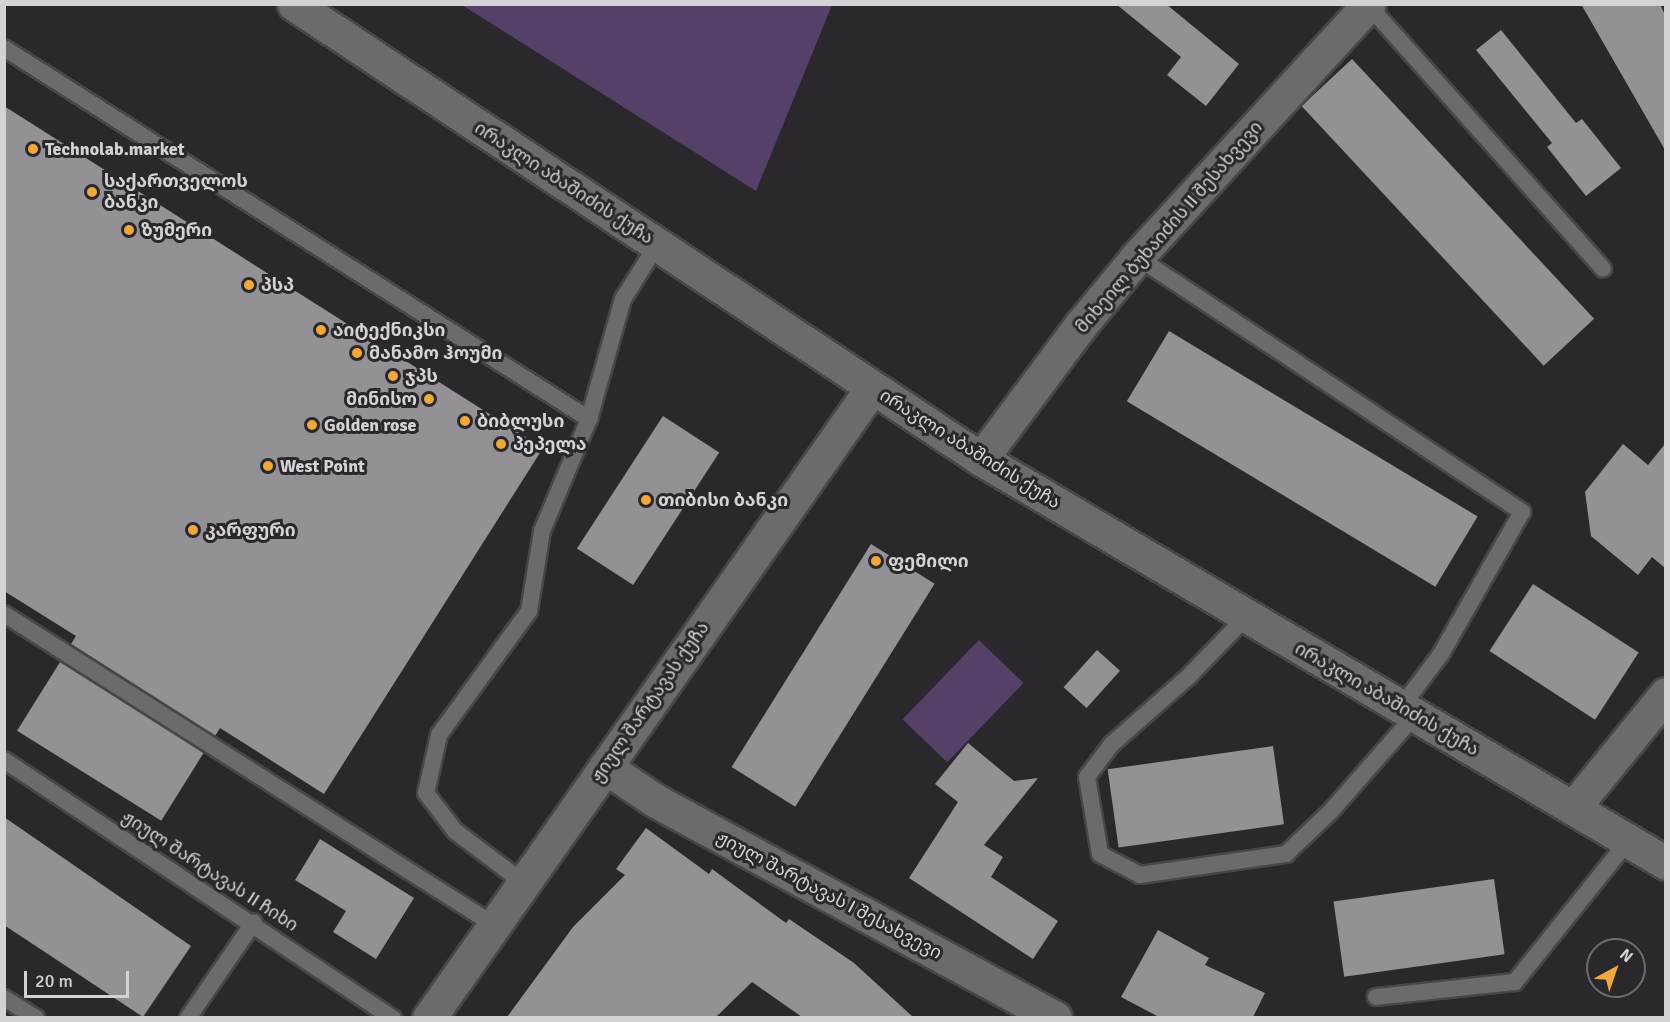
<!DOCTYPE html>
<meta charset="utf-8">
<style>
body{margin:0}
#map{position:relative;width:1670px;height:1022px;overflow:hidden;background:#2a282c;font-family:Signika,"Noto Sans Georgian",sans-serif}
div>[style]{position:absolute}
.green>*{inset:0;background:#554168;transform-origin:0 0}
.building>*{inset:0;background:#949196;transform-origin:0 0}
.roads{filter:drop-shadow(2px 0 #48464a) drop-shadow(-2px 0 #48464a) drop-shadow(0 2px #48464a) drop-shadow(0 -2px #48464a)}
.service>*{height:16px;margin:-8px;padding:0 8px;transform-origin:8px;border-radius:8px;background:#6d6a6f}
.minor>*{height:33px;margin:-16.5px;padding:0 16.5px;transform-origin:16.5px;border-radius:16.5px;background:#6d6a6f}
.tertiary>*{height:33px;margin:-16.5px;padding:0 16.5px;transform-origin:16.5px;border-radius:16.5px;background:#6d6a6f}
.secondary>*{height:33px;margin:-16.5px;padding:0 16.5px;transform-origin:16.5px;border-radius:16.5px;background:#6d6a6f}
.dots>*{width:16px;height:16px;translate:-50% -50%;box-sizing:border-box;border:3px solid #2a282c;border-radius:50%}
span{translate:-50% -50%;white-space:nowrap;text-align:center;line-height:1.15;-webkit-text-stroke:6px #2a282c;paint-order:stroke}
.poi-label{font-size:18px;color:#d3d2d5;font-weight:700}
.left{translate:0 -50%;text-align:left}
.right{translate:-100% -50%;text-align:right}
.street-label{font-size:18px;color:#d3d2d5}
.frame{position:absolute;inset:0;border:6px solid #d3d2d5;pointer-events:none}
.north{position:absolute;left:1586px;top:938px;width:60px;height:60px;box-sizing:border-box;background:#2a282c;border:2px solid #6e6c70;border-radius:50%;rotate:40deg;font-size:16px;font-weight:700;line-height:24px;text-align:center;color:#d3d2d5}
.north::after{content:'';display:block;margin:auto;width:21px;height:27px;background:#eea83c;clip-path:polygon(50% 0,100% 100%,50% 72%,0 100%)}
.scale{position:absolute;left:24px;top:971px;width:105px;height:27px;box-sizing:border-box;border:3px solid #d3d2d5;border-top:0;padding-left:8px;font-size:18px;line-height:21px;white-space:nowrap;color:#d3d2d5;-webkit-text-stroke:4px #2a282c;paint-order:stroke}
</style>
<div id="map">
<div class="green">
<i style="clip-path:polygon(462px 5px,832px 4px,832px 5px,756px 191px)"></i>
<i style="left:979px;top:640px;width:62px;height:110px;rotate:44deg"></i>
</div>
<div class="building">
<i style="clip-path:polygon(1116px 4px,1166px 4px,1239px 64px,1206px 106px,1167px 75px,1181px 57px)"></i>
<i style="clip-path:polygon(1581px 4px,1660px 4px,1665px 15px,1665px 150px)"></i>
<i style="clip-path:polygon(1501px 30px,1576px 123px,1582px 119px,1621px 168px,1586px 196px,1547px 147px,1552px 143px,1476px 50px)"></i>
<i style="left:1352px;top:59px;width:355px;height:69px;rotate:47deg"></i>
<i style="clip-path:polygon(4px 106px,543px 448px,324px 794px,220px 728px,215px 736px,71px 644px,76px 636px,4px 591px)"></i>
<i style="left:1169px;top:331px;width:360px;height:82px;rotate:31deg"></i>
<i style="left:663px;top:416px;width:67px;height:158px;rotate:33deg"></i>
<i style="clip-path:polygon(1623px 444px,1648px 465px,1665px 444px,1665px 568px,1652px 557px,1638px 575px,1591px 536px,1585px 492px)"></i>
<i style="left:871px;top:544px;width:75px;height:263px;rotate:32deg"></i>
<i style="left:1533px;top:584px;width:126px;height:80px;rotate:33deg"></i>
<i style="left:1097px;top:650px;width:31px;height:50px;rotate:42deg"></i>
<i style="left:60px;top:662px;width:170px;height:81px;rotate:32deg"></i>
<i style="clip-path:polygon(968px 743px,1014px 781px,1038px 778px,984px 845px,1003px 857px,991px 877px,1058px 921px,1033px 959px,909px 878px,958px 802px,935px 784px)"></i>
<i style="left:1273px;top:746px;width:79px;height:167px;rotate:82deg"></i>
<i style="clip-path:polygon(4px 817px,191px 946px,143px 1017px,4px 925px)"></i>
<i style="clip-path:polygon(646px 828px,709px 874px,712px 869px,786px 923px,789px 919px,854px 963px,913px 1017px,802px 1017px,752px 982px,716px 1017px,507px 1017px,573px 927px,625px 875px,616px 869px)"></i>
<i style="clip-path:polygon(320px 839px,414px 898px,376px 959px,333px 932px,346px 911px,295px 880px)"></i>
<i style="left:1494px;top:879px;width:76px;height:162px;rotate:82deg"></i>
<i style="clip-path:polygon(1158px 930px,1209px 958px,1205px 965px,1265px 993px,1253px 1017px,1159px 1017px,1121px 997px)"></i>
</div>
<div class="roads">
<div class="service">
<i style="left:1368px;top:5px;width:353px;rotate:48.3deg"></i>
<i style="left:4px;top:48px;width:693px;rotate:32.38deg"></i>
<i style="left:589px;top:419px;width:121px;rotate:112.8deg"></i>
<i style="left:542px;top:531px;width:81px;rotate:99.2deg"></i>
<i style="left:529px;top:611px;width:153px;rotate:126deg"></i>
<i style="left:439px;top:735px;width:59px;rotate:102.6deg"></i>
<i style="left:426px;top:793px;width:48px;rotate:52.7deg"></i>
<i style="left:455px;top:831px;width:86px;rotate:37deg"></i>
<i style="left:1137px;top:257px;width:462px;rotate:33.5deg"></i>
<i style="left:1522px;top:512px;width:163px;rotate:119.7deg"></i>
<i style="left:1441px;top:654px;width:66px;rotate:127deg"></i>
<i style="left:589px;top:419px;width:125px;rotate:-74.2deg"></i>
<i style="left:623px;top:299px;width:64px;rotate:-57.8deg"></i>
<i style="left:4px;top:614px;width:580px;rotate:32.4deg"></i>
<i style="left:1247px;top:616px;width:85px;rotate:134deg"></i>
<i style="left:1188px;top:677px;width:103px;rotate:138.6deg"></i>
<i style="left:1111px;top:745px;width:40px;rotate:127deg"></i>
<i style="left:1087px;top:777px;width:78px;rotate:80.4deg"></i>
<i style="left:1100px;top:854px;width:45px;rotate:27.7deg"></i>
<i style="left:1140px;top:875px;width:148px;rotate:-8.2deg"></i>
<i style="left:1286px;top:854px;width:62px;rotate:-43.7deg"></i>
<i style="left:1331px;top:811px;width:128px;rotate:-48.8deg"></i>
<i style="left:4px;top:760px;width:467px;rotate:33.6deg"></i>
<i style="left:1376px;top:997px;width:140px;rotate:-6.2deg"></i>
<i style="left:1515px;top:982px;width:181px;rotate:-51.3deg"></i>
<i style="left:4px;top:998px;width:38px;rotate:32deg"></i>
<i style="left:188px;top:1018px;width:116px;rotate:-55.5deg"></i>
</div>
<div class="minor">
<i style="left:981px;top:459px;width:166px;rotate:-53.3deg"></i>
<i style="left:1080px;top:326px;width:89px;rotate:-50.4deg"></i>
<i style="left:1137px;top:257px;width:343px;rotate:-47.5deg"></i>
<i style="left:605px;top:767px;width:61px;rotate:33.7deg"></i>
<i style="left:656px;top:801px;width:454px;rotate:28.5deg"></i>
<i style="left:1573px;top:808px;width:147px;rotate:-50.8deg"></i>
</div>
<div class="tertiary">
<i style="left:429px;top:1018px;width:770px;rotate:-54.89deg"></i>
</div>
<div class="secondary">
<i style="left:294px;top:4px;width:824px;rotate:33.52deg"></i>
<i style="left:981px;top:459px;width:795px;rotate:30.53deg"></i>
</div>
</div>
<div class="dots">
<i style="left:33px;top:149px;background:#eea83c"></i>
<i style="left:92px;top:192px;background:#eea83c"></i>
<i style="left:129px;top:230px;background:#eea83c"></i>
<i style="left:249px;top:285px;background:#eea83c"></i>
<i style="left:321px;top:330px;background:#eea83c"></i>
<i style="left:357px;top:353px;background:#eea83c"></i>
<i style="left:393px;top:376px;background:#eea83c"></i>
<i style="left:429px;top:399px;background:#eea83c"></i>
<i style="left:465px;top:421px;background:#eea83c"></i>
<i style="left:312px;top:425px;background:#eea83c"></i>
<i style="left:501px;top:444px;background:#eea83c"></i>
<i style="left:268px;top:466px;background:#eea83c"></i>
<i style="left:646px;top:500px;background:#eea83c"></i>
<i style="left:193px;top:530px;background:#eea83c"></i>
<i style="left:876px;top:561px;background:#eea83c"></i>
</div>
<div class="poi-label">
<span class="left" style="left:45px;top:149px">Technolab.market</span>
<span class="left" style="left:104px;top:192px">საქართველოს<br>ბანკი</span>
<span class="left" style="left:141px;top:230px">ზუმერი</span>
<span class="left" style="left:261px;top:285px">პსპ</span>
<span class="left" style="left:333px;top:330px">აიტექნიკსი</span>
<span class="left" style="left:369px;top:353px">მანამო ჰოუმი</span>
<span class="left" style="left:405px;top:376px">ჯპს</span>
<span class="right" style="left:417px;top:399px">მინისო</span>
<span class="left" style="left:477px;top:421px">ბიბლუსი</span>
<span class="left" style="left:324px;top:425px">Golden rose</span>
<span class="left" style="left:513px;top:444px">პეპელა</span>
<span class="left" style="left:280px;top:466px">West Point</span>
<span class="left" style="left:658px;top:500px">თიბისი ბანკი</span>
<span class="left" style="left:205px;top:530px">კარფური</span>
<span class="left" style="left:888px;top:561px">ფემილი</span>
</div>
<div class="street-label">
<span style="left:564px;top:183px;rotate:33deg">ირაკლი აბაშიძის ქუჩა</span>
<span style="left:1169px;top:227px;rotate:-49deg">მიხეილ ბუხაიძის II შესახვევი</span>
<span style="left:970px;top:449px;rotate:32deg">ირაკლი აბაშიძის ქუჩა</span>
<span style="left:1387px;top:699px;rotate:30deg">ირაკლი აბაშიძის ქუჩა</span>
<span style="left:650px;top:702px;rotate:-55deg">ჟიულ შარტავას ქუჩა</span>
<span style="left:210px;top:871px;rotate:33deg">ჟიულ შარტავას II ჩიხი</span>
<span style="left:829px;top:895px;rotate:28deg">ჟიულ შარტავას I შესახვევი</span>
</div>
<div class="frame"></div>
<div class="north">N</div>
<div class="scale">20 m</div>
</div>
